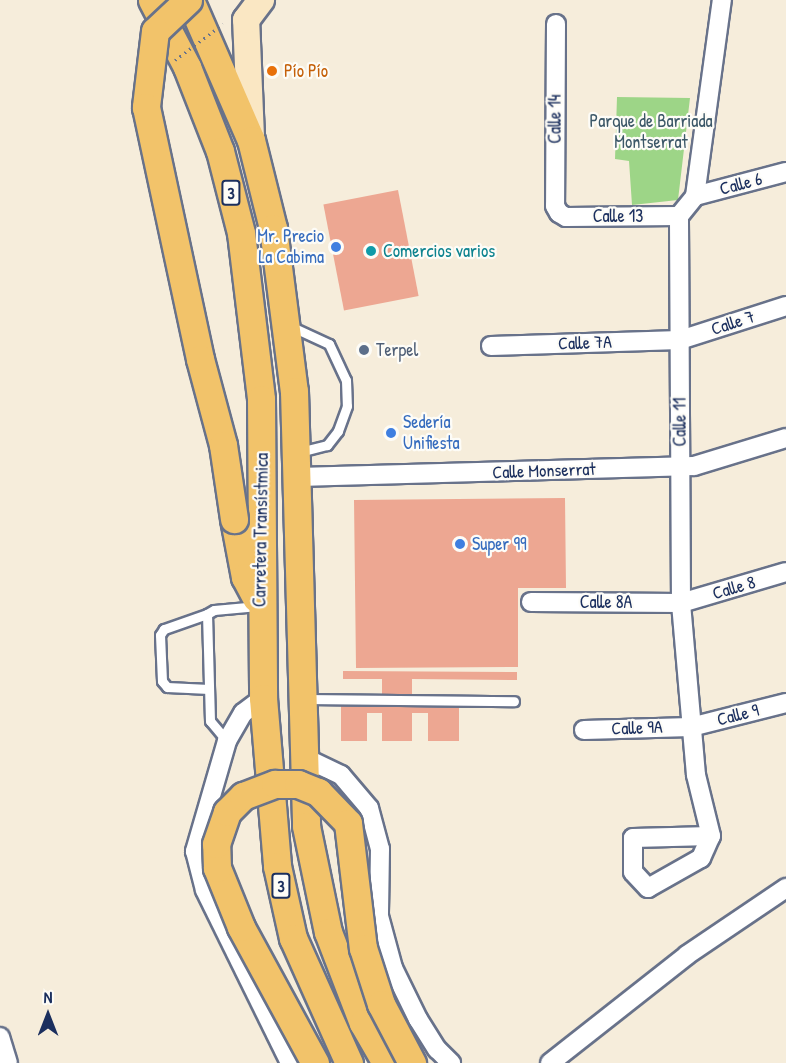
<!DOCTYPE html>
<meta charset="utf-8">
<style>
body{margin:0}
#map{position:relative;width:786px;height:1063px;overflow:hidden;background:#f6eddb;font-family:"Patrick Hand",sans-serif}
div>[style]{position:absolute}
.green>*{inset:0;background:#9dd587}
.building>*{inset:0;background:#eda792;transform-origin:0 0}
.roads{filter:drop-shadow(2px 0 #68728a) drop-shadow(-2px 0 #68728a) drop-shadow(0 2px #68728a) drop-shadow(0 -2px #68728a)}
.lane>*{height:9px;margin:-4.5px;padding:0 4.5px;transform-origin:4.5px;border-radius:4.5px;background:#fff}
.street>*{height:18px;margin:-9px;padding:0 9px;transform-origin:9px;border-radius:9px;background:#fff}
.secondary>*{height:26px;margin:-13px;padding:0 13px;transform-origin:13px;border-radius:13px;background:#fae7c3}
.primary>*{height:27px;margin:-13.5px;padding:0 13.5px;transform-origin:13.5px;border-radius:13.5px;background:#f2c36a}
.path-bridge>*{height:3px;margin-top:-1.5px;transform-origin:0;background:repeating-linear-gradient(90deg,#68728a 0 1.5px,transparent 0 6px)}
.bridges{filter:drop-shadow(2px 0 #68728a) drop-shadow(-2px 0 #68728a) drop-shadow(0 2px #68728a) drop-shadow(0 -2px #68728a)}
.primary-bridge>*{height:27px;margin:-13.5px;padding:0 13.5px;transform-origin:13.5px;border-radius:13.5px;background:#f2c36a}
.dots>*{width:16px;height:16px;translate:-50% -50%;box-sizing:border-box;border:3px solid #fdfcf7;border-radius:50%}
span{translate:-50% -50%;white-space:nowrap;text-align:center;line-height:1.15;-webkit-text-stroke:4.5px #fdfcf7;paint-order:stroke}
.shield-label span{padding:2px 4px;background:#fdfcf7;border:2px solid;border-radius:4px;-webkit-text-stroke-width:0}
.shield-label{font-size:16px;color:#1b2f5e;font-weight:700}
.food-label{font-size:18px;color:#c56008}
.left{translate:0 -50%;text-align:left}
.street-label{font-size:18px;color:#1b2f5e}
.park-label{font-size:18px;color:#3c5868}
.shop-label{font-size:18px;color:#366cbe}
.right{translate:-100% -50%;text-align:right}
.culture-label{font-size:18px;color:#0d838f}
.service-label{font-size:18px;color:#4e5e75}
.north{position:absolute;left:18px;top:985px;width:60px;height:60px;-webkit-text-stroke:4px #fdfcf7;paint-order:stroke;rotate:0deg;font-size:16px;font-weight:700;line-height:24px;text-align:center;color:#1b2f5e}
.north::after{content:'';display:block;margin:auto;width:21px;height:27px;background:#1b2f5e;clip-path:polygon(50% 0,100% 100%,50% 72%,0 100%)}
</style>
<div id="map">
<div class="green">
<i style="clip-path:polygon(617px 97px,690px 98px,678px 200px,632px 205px,629px 161px,615px 159px)"></i>
</div>
<div class="building">
<i style="left:398px;top:190px;width:108px;height:76px;rotate:79deg"></i>
<i style="clip-path:polygon(565px 498px,566px 588px,518px 588px,518px 667px,356px 668px,354px 500px)"></i>
<i style="clip-path:polygon(343px 671px,517px 672px,517px 680px,412px 679px,412px 697px,459px 697px,459px 741px,428px 741px,428px 713px,412px 713px,412px 741px,382px 741px,382px 713px,367px 713px,367px 741px,341px 741px,341px 697px,382px 697px,382px 679px,343px 679px)"></i>
</div>
<div class="roads">
<div class="lane">
<i style="left:290px;top:326px;width:43px;rotate:24.8deg"></i>
<i style="left:329px;top:344px;width:40px;rotate:65deg"></i>
<i style="left:346px;top:380px;width:26px;rotate:88deg"></i>
<i style="left:347px;top:406px;width:27px;rotate:110deg"></i>
<i style="left:338px;top:431px;width:18px;rotate:128deg"></i>
<i style="left:327px;top:445px;width:29px;rotate:166deg"></i>
<i style="left:207px;top:614px;width:46px;rotate:160.8deg"></i>
<i style="left:164px;top:629px;width:7px;rotate:124deg"></i>
<i style="left:160px;top:635px;width:46px;rotate:87.5deg"></i>
<i style="left:162px;top:681px;width:8px;rotate:50deg"></i>
<i style="left:167px;top:687px;width:42px;rotate:2.7deg"></i>
<i style="left:306px;top:699px;width:208px;rotate:0.6deg"></i>
<i style="left:227px;top:741px;width:26px;rotate:-130deg"></i>
<i style="left:210px;top:721px;width:107px;rotate:-91.6deg"></i>
<i style="left:207px;top:614px;width:8px;rotate:-30deg"></i>
<i style="left:214px;top:610px;width:44px;rotate:-5.2deg"></i>
</div>
<div class="street">
<i style="left:556px;top:24px;width:182px;rotate:90.3deg"></i>
<i style="left:555px;top:206px;width:8px;rotate:60deg"></i>
<i style="left:559px;top:213px;width:8px;rotate:30deg"></i>
<i style="left:566px;top:217px;width:113px;rotate:-0.5deg"></i>
<i style="left:695px;top:196px;width:94px;rotate:-14.8deg"></i>
<i style="left:491px;top:346px;width:189px;rotate:-1.8deg"></i>
<i style="left:680px;top:340px;width:111px;rotate:-17.8deg"></i>
<i style="left:298px;top:477px;width:396px;rotate:-1.6deg"></i>
<i style="left:694px;top:466px;width:96px;rotate:-16.9deg"></i>
<i style="left:531px;top:602px;width:150px;rotate:0.4deg"></i>
<i style="left:681px;top:603px;width:109px;rotate:-16.4deg"></i>
<i style="left:263px;top:698px;width:25px;rotate:143deg"></i>
<i style="left:243px;top:713px;width:32px;rotate:120deg"></i>
<i style="left:227px;top:741px;width:115px;rotate:106.2deg"></i>
<i style="left:195px;top:851px;width:40px;rotate:75.6deg"></i>
<i style="left:205px;top:890px;width:193px;rotate:63.8deg"></i>
<i style="left:584px;top:730px;width:107px;rotate:-1.6deg"></i>
<i style="left:691px;top:727px;width:98px;rotate:-14.2deg"></i>
<i style="left:301px;top:756px;width:44px;rotate:25.4deg"></i>
<i style="left:341px;top:775px;width:43px;rotate:49.7deg"></i>
<i style="left:369px;top:808px;width:42px;rotate:75deg"></i>
<i style="left:380px;top:849px;width:67px;rotate:90.9deg"></i>
<i style="left:379px;top:916px;width:54px;rotate:74.9deg"></i>
<i style="left:393px;top:968px;width:57px;rotate:63.9deg"></i>
<i style="left:418px;top:1019px;width:36px;rotate:58deg"></i>
<i style="left:437px;top:1049px;width:20px;rotate:45deg"></i>
<i style="left:711px;top:836px;width:78px;rotate:178.5deg"></i>
<i style="left:633px;top:838px;width:34px;rotate:90deg"></i>
<i style="left:633px;top:872px;width:22px;rotate:47deg"></i>
<i style="left:648px;top:888px;width:61px;rotate:-29.5deg"></i>
<i style="left:701px;top:858px;width:24px;rotate:-66deg"></i>
<i style="left:711px;top:836px;width:63px;rotate:-103.8deg"></i>
<i style="left:696px;top:775px;width:173px;rotate:-95deg"></i>
<i style="left:681px;top:603px;width:387px;rotate:-90.3deg"></i>
<i style="left:679px;top:216px;width:26px;rotate:-51deg"></i>
<i style="left:695px;top:196px;width:198px;rotate:-82.2deg"></i>
<i style="left:0;top:1037px;width:27px;rotate:73deg"></i>
<i style="left:550px;top:1063px;width:174px;rotate:-38.2deg"></i>
<i style="left:687px;top:955px;width:120px;rotate:-34.1deg"></i>
</div>
<div class="secondary">
<i style="left:251px;top:137px;width:117px;rotate:-92.4deg"></i>
<i style="left:246px;top:20px;width:25px;rotate:-53deg"></i>
</div>
<div class="primary">
<i style="left:152px;top:0;width:76px;rotate:62.4deg"></i>
<i style="left:187px;top:67px;width:90px;rotate:68.6deg"></i>
<i style="left:220px;top:151px;width:85px;rotate:75.6deg"></i>
<i style="left:241px;top:233px;width:167px;rotate:83.1deg"></i>
<i style="left:261px;top:399px;width:299px;rotate:89.6deg"></i>
<i style="left:263px;top:698px;width:169px;rotate:85.2deg"></i>
<i style="left:277px;top:866px;width:74px;rotate:77.5deg"></i>
<i style="left:293px;top:938px;width:137px;rotate:65.9deg"></i>
<i style="left:190px;top:0;width:153px;rotate:66.5deg"></i>
<i style="left:251px;top:140px;width:91px;rotate:76deg"></i>
<i style="left:273px;top:228px;width:164px;rotate:82.7deg"></i>
<i style="left:294px;top:391px;width:435px;rotate:88.4deg"></i>
<i style="left:306px;top:826px;width:108px;rotate:78.3deg"></i>
<i style="left:328px;top:932px;width:97px;rotate:69deg"></i>
<i style="left:363px;top:1023px;width:46px;rotate:60.1deg"></i>
<i style="left:234px;top:519px;width:59px;rotate:79.3deg"></i>
<i style="left:245px;top:577px;width:24px;rotate:62deg"></i>
</div>
</div>
<div class="path-bridge">
<i style="left:175px;top:60px;width:60px;rotate:-36.9deg"></i>
</div>
<div class="bridges">
<div class="primary-bridge">
<i style="left:188px;top:0;width:45px;rotate:136.8deg"></i>
<i style="left:155px;top:31px;width:77px;rotate:96.8deg"></i>
<i style="left:146px;top:107px;width:258px;rotate:77.9deg"></i>
<i style="left:200px;top:359px;width:89px;rotate:75deg"></i>
<i style="left:223px;top:445px;width:75px;rotate:81.5deg"></i>
<i style="left:315px;top:1063px;width:155px;rotate:-118.6deg"></i>
<i style="left:241px;top:927px;width:64px;rotate:-112.1deg"></i>
<i style="left:217px;top:868px;width:24px;rotate:-92deg"></i>
<i style="left:216px;top:844px;width:34px;rotate:-71deg"></i>
<i style="left:227px;top:812px;width:23px;rotate:-45deg"></i>
<i style="left:243px;top:796px;width:34px;rotate:-21deg"></i>
<i style="left:275px;top:784px;width:23px"></i>
<i style="left:298px;top:784px;width:22px;rotate:22deg"></i>
<i style="left:318px;top:792px;width:43px;rotate:45.9deg"></i>
<i style="left:348px;top:823px;width:126px;rotate:83.2deg"></i>
<i style="left:363px;top:948px;width:59px;rotate:72.2deg"></i>
<i style="left:381px;top:1004px;width:67px;rotate:62.3deg"></i>
</div>
</div>
<div class="dots">
<i style="left:272px;top:71px;background:#e8710a"></i>
<i style="left:336px;top:247px;background:#3f7fe0"></i>
<i style="left:371px;top:251px;background:#0f9aa8"></i>
<i style="left:364px;top:350px;background:#5c6f8a"></i>
<i style="left:391px;top:433px;background:#3f7fe0"></i>
<i style="left:460px;top:544px;background:#3f7fe0"></i>
</div>
<div class="shield-label">
<span style="left:231px;top:193px">3</span>
<span style="left:281px;top:886px">3</span>
</div>
<div class="food-label">
<span class="left" style="left:284px;top:71px">Pío Pío</span>
</div>
<div class="street-label">
<span style="left:555px;top:119px;rotate:-90deg">Calle 14</span>
<span style="left:741px;top:184px;rotate:-15deg">Calle 6</span>
<span style="left:618px;top:216px">Calle 13</span>
<span style="left:733px;top:323px;rotate:-18deg">Calle 7</span>
<span style="left:585px;top:343px;rotate:-2deg">Calle 7A</span>
<span style="left:680px;top:422px;rotate:-90deg">Calle 11</span>
<span style="left:544px;top:471px;rotate:-2deg">Calle Monserrat</span>
<span style="left:261px;top:530px;rotate:-89deg">Carretera Transístmica</span>
<span style="left:734px;top:588px;rotate:-16deg">Calle 8</span>
<span style="left:606px;top:602px">Calle 8A</span>
<span style="left:738px;top:715px;rotate:-14deg">Calle 9</span>
<span style="left:637px;top:728px;rotate:-2deg">Calle 9A</span>
</div>
<div class="park-label">
<span style="left:651px;top:132px">Parque de Barriada<br>Montserrat</span>
</div>
<div class="shop-label">
<span class="right" style="left:324px;top:247px">Mr. Precio<br>La Cabima</span>
<span class="left" style="left:403px;top:433px">Sedería<br>Unifiesta</span>
<span class="left" style="left:472px;top:544px">Super 99</span>
</div>
<div class="culture-label">
<span class="left" style="left:383px;top:251px">Comercios varios</span>
</div>
<div class="service-label">
<span class="left" style="left:376px;top:350px">Terpel</span>
</div>
<div class="north">N</div>
</div>
